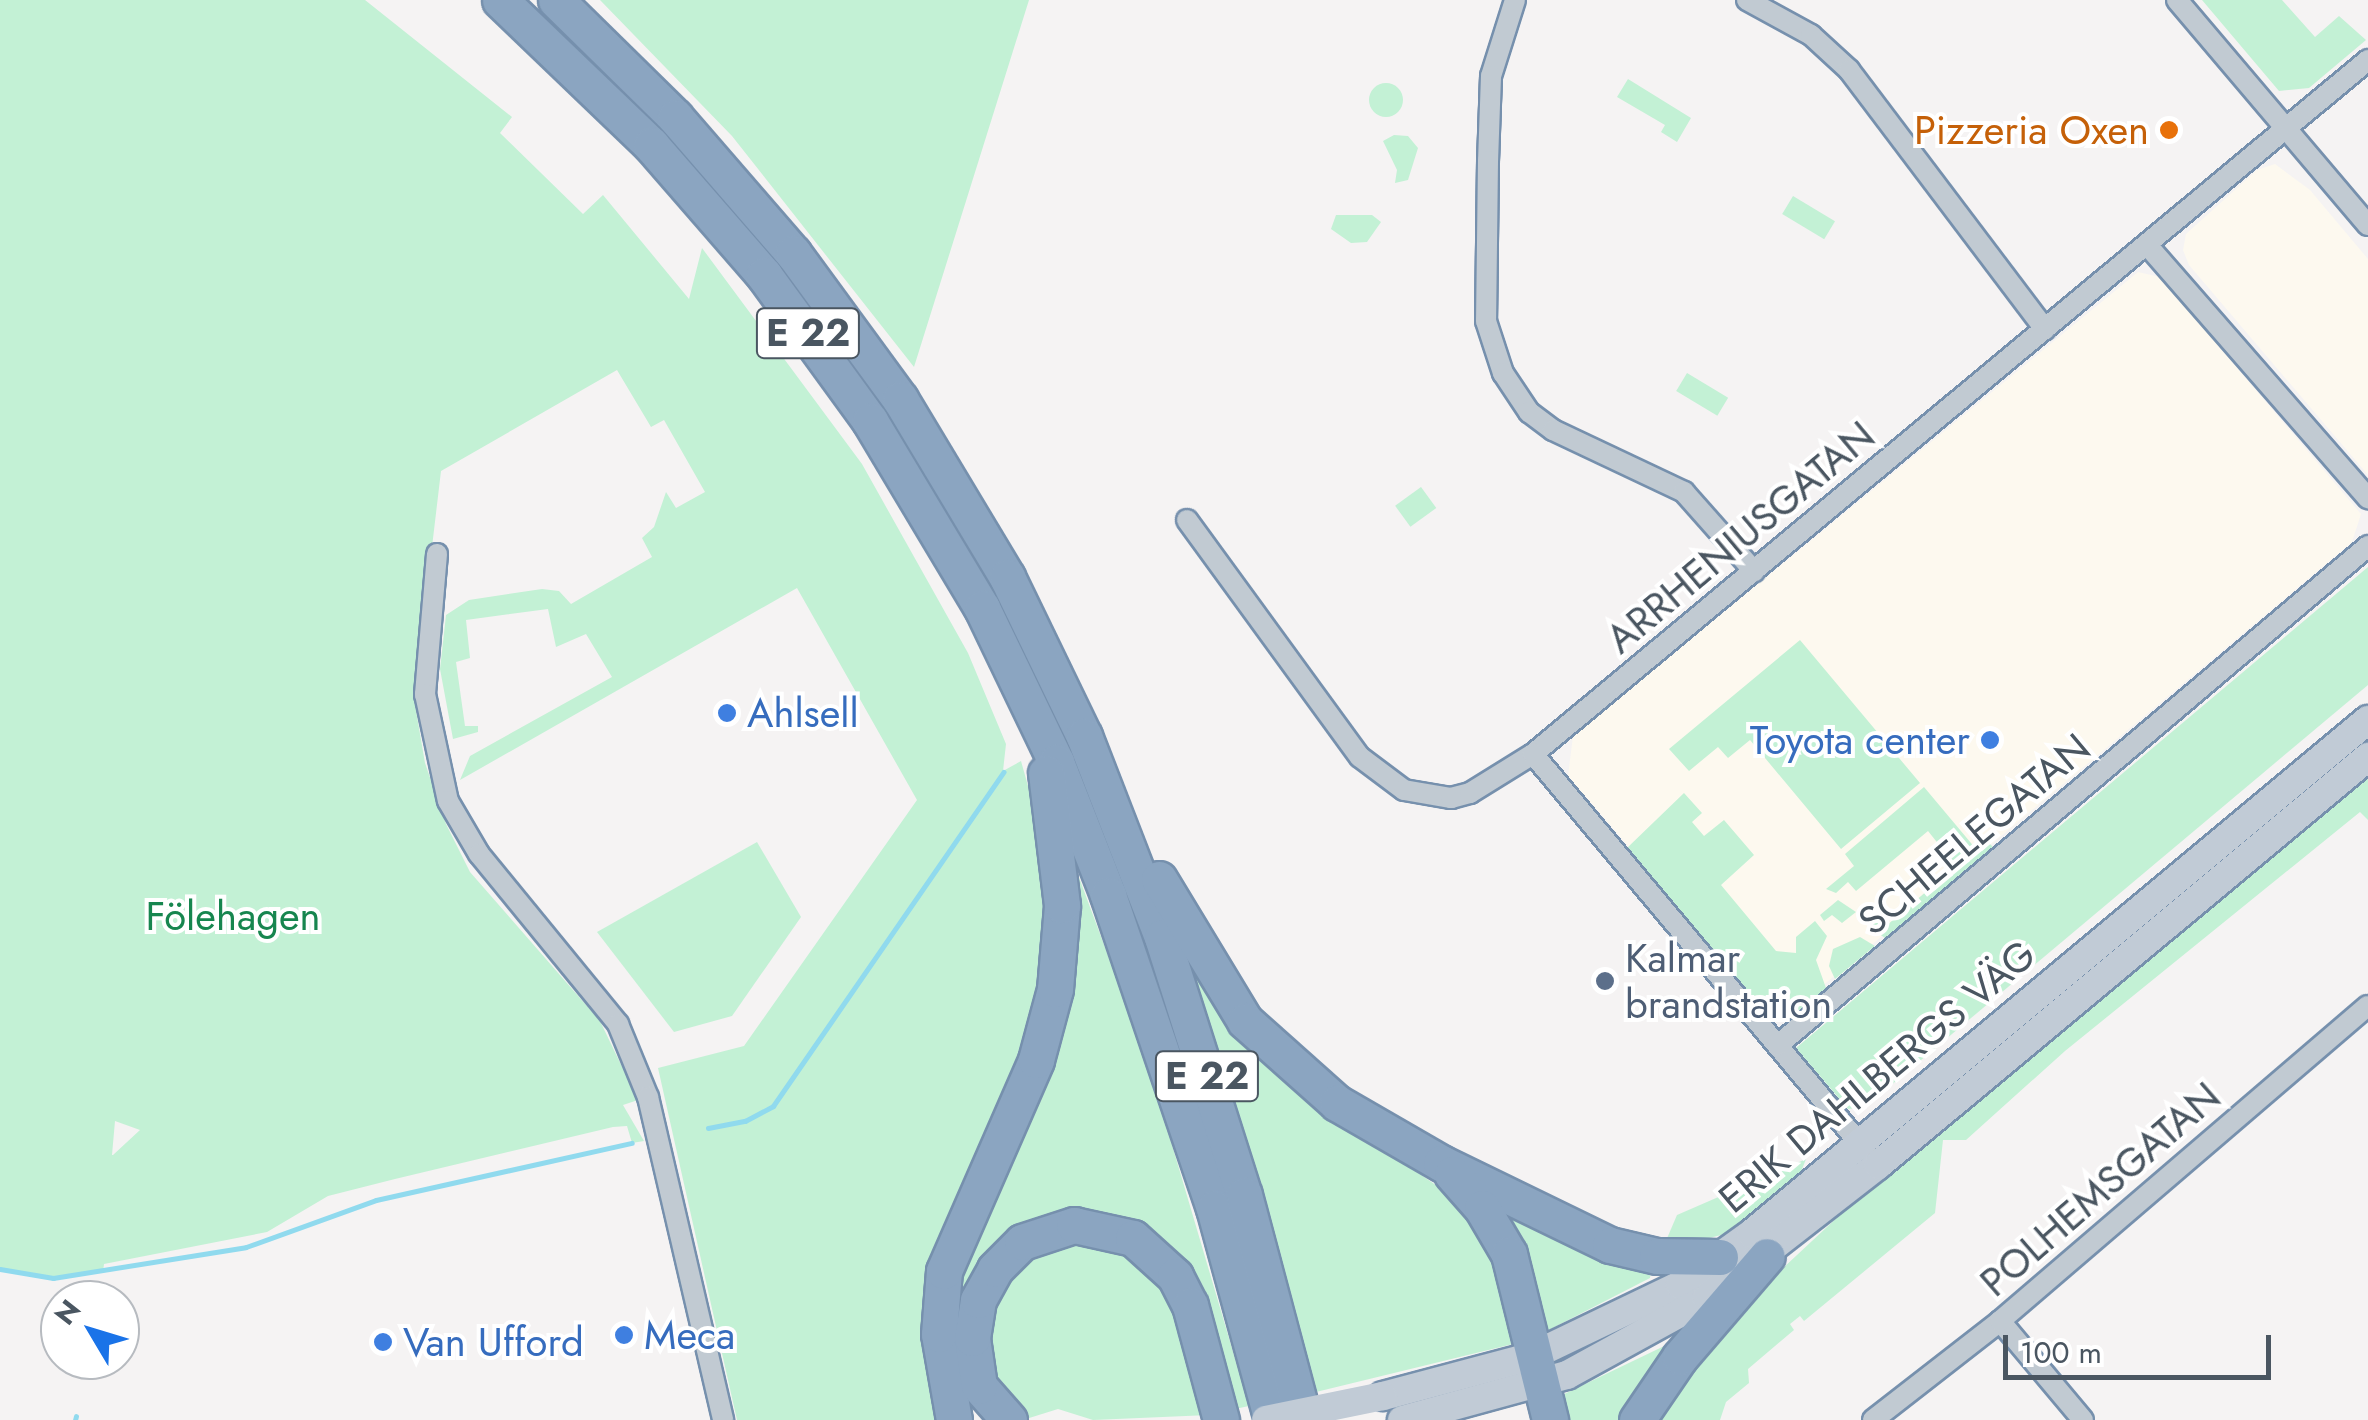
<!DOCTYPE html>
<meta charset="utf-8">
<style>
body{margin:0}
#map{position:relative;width:2368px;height:1420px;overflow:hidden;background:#f5f3f3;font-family:Jost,sans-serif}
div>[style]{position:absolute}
.commercial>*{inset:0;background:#fdf9ef}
.green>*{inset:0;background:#c3f1d5;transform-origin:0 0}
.round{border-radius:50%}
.stream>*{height:5px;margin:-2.5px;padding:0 2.5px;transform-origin:2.5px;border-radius:2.5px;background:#90daee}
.roads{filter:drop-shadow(2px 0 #7690ad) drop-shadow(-2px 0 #7690ad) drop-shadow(0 2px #7690ad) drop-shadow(0 -2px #7690ad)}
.minor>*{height:20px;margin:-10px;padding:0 10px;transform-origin:10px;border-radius:10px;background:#c1cad2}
.secondary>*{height:28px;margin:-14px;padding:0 14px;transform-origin:14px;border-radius:14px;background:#c1cbd6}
.motorway>*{height:35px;margin:-17.5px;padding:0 17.5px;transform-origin:17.5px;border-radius:17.5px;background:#8ba5c1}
.secondary-bridge>*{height:28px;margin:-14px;padding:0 14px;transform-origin:14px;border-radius:14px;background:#c1cbd6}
.dots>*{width:28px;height:28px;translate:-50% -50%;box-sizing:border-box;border:5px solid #fff;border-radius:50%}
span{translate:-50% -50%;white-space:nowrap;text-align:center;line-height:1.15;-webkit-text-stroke:8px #fff;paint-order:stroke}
.shield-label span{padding:2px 8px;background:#fff;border:2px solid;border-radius:8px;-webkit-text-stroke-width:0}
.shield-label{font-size:38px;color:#4a5661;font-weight:700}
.food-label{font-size:40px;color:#c56008}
.right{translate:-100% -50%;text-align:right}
.street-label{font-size:40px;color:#4a5661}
.shop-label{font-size:40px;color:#366cbe}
.left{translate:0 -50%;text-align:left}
.park-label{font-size:40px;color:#17864f}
.service-label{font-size:40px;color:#4e5e75}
.north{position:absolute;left:40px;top:1280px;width:100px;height:100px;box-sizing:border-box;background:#fff;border:2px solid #b7bbc0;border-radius:50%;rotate:308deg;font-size:28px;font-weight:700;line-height:40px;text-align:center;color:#4a5661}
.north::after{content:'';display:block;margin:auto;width:35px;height:45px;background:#1a73e8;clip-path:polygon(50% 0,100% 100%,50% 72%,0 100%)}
.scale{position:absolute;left:2003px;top:1335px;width:268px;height:45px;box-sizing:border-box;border:5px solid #4a5661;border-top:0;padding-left:12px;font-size:30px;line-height:35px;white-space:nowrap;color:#4a5661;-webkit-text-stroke:8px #fff;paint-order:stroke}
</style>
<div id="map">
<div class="commercial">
<i style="clip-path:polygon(2275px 164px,2310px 190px,2368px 259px,2368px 475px,2189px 265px,2183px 250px,2186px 234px,2257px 170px)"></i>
<i style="clip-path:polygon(2138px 272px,2160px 277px,2361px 514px,2352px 542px,1789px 1014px,1771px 1012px,1568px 776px,1573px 736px)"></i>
</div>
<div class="green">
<i style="clip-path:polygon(evenodd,0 0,365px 0,512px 117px,500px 133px,583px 214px,603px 195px,689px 299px,702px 248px,862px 464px,968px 653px,1006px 744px,1003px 771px,1021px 761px,1039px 825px,1049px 931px,1033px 1028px,926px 1282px,922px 1316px,940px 1420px,737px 1420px,658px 1068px,744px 1046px,917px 800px,797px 588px,460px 780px,470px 756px,612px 677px,586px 634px,556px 647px,548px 609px,466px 620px,470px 658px,456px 662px,465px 726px,478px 726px,478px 732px,453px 739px,440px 669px,446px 615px,469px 600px,542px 589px,559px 591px,571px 604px,652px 557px,642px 538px,654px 527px,666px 492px,676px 508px,705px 492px,664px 420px,651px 427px,617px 370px,441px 471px,414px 699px,425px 763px,446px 824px,470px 872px,600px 1021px,638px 1100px,623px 1105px,644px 1141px,632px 1143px,627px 1126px,613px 1127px,395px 1179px,328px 1196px,267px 1232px,104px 1264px,103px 1272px,53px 1278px,0 1269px,0 0,115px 1121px,140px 1130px,113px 1155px,112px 1155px,115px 1121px)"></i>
<i style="clip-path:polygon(600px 0,1029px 0,914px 367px,732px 136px)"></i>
<i style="clip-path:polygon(2202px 0,2282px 0,2315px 37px,2339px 16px,2366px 40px,2309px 88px,2279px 91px)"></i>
<i style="clip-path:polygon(1628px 79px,1691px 118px,1677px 142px,1661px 132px,1665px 125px,1617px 97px)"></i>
<i class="round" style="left:1369px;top:83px;width:34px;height:34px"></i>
<i style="clip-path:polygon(1394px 135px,1408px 136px,1418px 148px,1408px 180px,1395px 183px,1397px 170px,1383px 141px)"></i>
<i style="left:1793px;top:196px;width:49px;height:21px;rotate:31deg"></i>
<i style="clip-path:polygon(1336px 215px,1372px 215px,1381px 222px,1367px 242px,1351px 243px,1331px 229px)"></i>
<i style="left:1687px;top:373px;width:48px;height:21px;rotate:31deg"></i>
<i style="left:1421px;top:487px;width:26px;height:32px;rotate:54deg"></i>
<i style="clip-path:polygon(2368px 567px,2368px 685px,1865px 1107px,1848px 1109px,1796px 1048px)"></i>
<i style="clip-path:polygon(1800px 640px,1920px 783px,1841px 849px,1750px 740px,1728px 758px,1718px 747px,1689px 771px,1669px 749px)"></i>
<i style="clip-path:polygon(2368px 768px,2368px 820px,2360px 812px,2065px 1051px,1966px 1140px,1943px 1140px,1935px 1213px,1804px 1321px,1800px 1316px,1790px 1324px,1794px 1330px,1748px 1369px,1749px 1383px,1726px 1402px,1720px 1420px,1654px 1420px,1751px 1298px,1873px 1184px)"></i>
<i style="clip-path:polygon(1924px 787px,1976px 849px,1987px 841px,1993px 847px,1885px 938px,1871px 928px,1872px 920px,1877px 916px,1886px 926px,1956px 866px,1928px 831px,1856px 891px,1848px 882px,1836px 893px,1826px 889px,1854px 866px,1845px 854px)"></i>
<i style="clip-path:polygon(1684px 793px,1702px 813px,1692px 822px,1704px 836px,1724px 820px,1754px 855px,1721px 885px,1776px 951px,1796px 953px,1796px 937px,1815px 921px,1827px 936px,1816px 960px,1826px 988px,1794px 1015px,1778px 1019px,1763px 1010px,1627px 848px)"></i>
<i style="clip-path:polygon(757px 842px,801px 917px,732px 1016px,674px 1032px,597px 932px)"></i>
<i style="clip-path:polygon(1071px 856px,1147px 1060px,1249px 1406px,1230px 1410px,1126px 1220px,1081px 1211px,1033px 1221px,961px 1361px,974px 1420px,966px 1420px,950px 1306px)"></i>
<i style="clip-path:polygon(1838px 900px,1856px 912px,1842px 923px,1832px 915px,1824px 921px,1820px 915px)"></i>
<i style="clip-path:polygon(1860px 937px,1875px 946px,1835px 979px,1829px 966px,1833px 949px)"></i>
<i style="clip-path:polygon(1183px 943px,1338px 1117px,1463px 1204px,1485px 1232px,1511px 1308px,1513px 1344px,1316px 1392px)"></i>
<i style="clip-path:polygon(1806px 1159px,1799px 1177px,1733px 1232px,1662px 1250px,1677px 1215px)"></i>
<i style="clip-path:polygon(1496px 1201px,1652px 1267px,1650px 1278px,1541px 1334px)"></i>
<i style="clip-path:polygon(1068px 1238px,1128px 1249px,1172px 1293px,1209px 1415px,1093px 1420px,1058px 1409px,1026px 1419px,1013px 1406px,991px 1371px,988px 1311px,1017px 1262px)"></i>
<i style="clip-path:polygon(1683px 1337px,1626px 1420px,1566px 1420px,1558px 1397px)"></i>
</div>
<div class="stream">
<i style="left:708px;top:1128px;width:38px;rotate:-11deg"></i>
<i style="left:745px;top:1121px;width:32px;rotate:-28deg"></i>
<i style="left:773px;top:1106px;width:406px;rotate:-55.4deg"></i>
<i style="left:0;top:1269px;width:54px;rotate:9.6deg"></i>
<i style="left:53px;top:1278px;width:195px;rotate:-9.1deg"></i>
<i style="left:246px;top:1247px;width:138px;rotate:-19.9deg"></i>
<i style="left:376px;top:1200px;width:262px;rotate:-12.6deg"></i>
<i style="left:75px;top:1420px;width:4px;rotate:-76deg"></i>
</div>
<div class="roads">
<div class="minor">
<i style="left:1515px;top:0;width:80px;rotate:107.5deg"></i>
<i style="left:1491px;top:76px;width:85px;rotate:92deg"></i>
<i style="left:1488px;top:161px;width:160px;rotate:90.7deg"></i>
<i style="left:1486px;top:321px;width:55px;rotate:71.9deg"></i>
<i style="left:1503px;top:373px;width:47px;rotate:56.3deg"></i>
<i style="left:1529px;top:412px;width:30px;rotate:37deg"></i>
<i style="left:1553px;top:430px;width:145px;rotate:25.3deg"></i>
<i style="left:1684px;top:492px;width:106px;rotate:48.5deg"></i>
<i style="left:1747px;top:0;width:73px;rotate:28.7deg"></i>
<i style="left:1811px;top:35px;width:52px;rotate:42.6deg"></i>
<i style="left:1849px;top:70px;width:325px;rotate:52.9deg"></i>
<i style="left:2177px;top:0;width:295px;rotate:49.7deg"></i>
<i style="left:2148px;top:246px;width:335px;rotate:48.9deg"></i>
<i style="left:1187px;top:520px;width:293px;rotate:53.9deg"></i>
<i style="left:1360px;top:757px;width:55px;rotate:36.9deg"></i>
<i style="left:1404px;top:790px;width:48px;rotate:9.7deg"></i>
<i style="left:1451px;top:798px;width:20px;rotate:-15deg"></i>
<i style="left:1470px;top:793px;width:74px;rotate:-31.8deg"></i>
<i style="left:1533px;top:754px;width:1086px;rotate:-39.73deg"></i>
<i style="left:437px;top:554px;width:141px;rotate:94.9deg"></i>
<i style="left:425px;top:694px;width:109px;rotate:77.9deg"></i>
<i style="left:448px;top:801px;width:61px;rotate:59.7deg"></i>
<i style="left:479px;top:854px;width:220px;rotate:50.7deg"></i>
<i style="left:618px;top:1024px;width:79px;rotate:67.7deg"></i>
<i style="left:648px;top:1097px;width:332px;rotate:76.9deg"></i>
<i style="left:1533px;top:754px;width:518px;rotate:50.01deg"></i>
<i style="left:1778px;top:1045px;width:773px;rotate:-40.22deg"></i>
<i style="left:2000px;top:1321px;width:129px;rotate:50deg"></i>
<i style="left:1873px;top:1420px;width:161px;rotate:-37.9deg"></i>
<i style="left:2000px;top:1321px;width:484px;rotate:-40.6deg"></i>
</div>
<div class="secondary">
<i style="left:1383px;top:1396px;width:152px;rotate:-14.9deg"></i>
<i style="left:1530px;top:1357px;width:166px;rotate:-25.6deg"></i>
<i style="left:1680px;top:1285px;width:87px;rotate:-35.7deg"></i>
<i style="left:1751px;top:1234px;width:803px;rotate:-39.8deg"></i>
<i style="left:1402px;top:1420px;width:171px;rotate:-15.3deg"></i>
<i style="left:1567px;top:1375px;width:160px;rotate:-28.8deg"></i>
<i style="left:1707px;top:1298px;width:217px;rotate:-37.9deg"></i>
<i style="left:1878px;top:1165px;width:638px;rotate:-39.78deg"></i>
</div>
<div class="motorway">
<i style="left:500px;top:0;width:209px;rotate:43.8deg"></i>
<i style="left:651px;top:145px;width:172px;rotate:49deg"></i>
<i style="left:764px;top:275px;width:180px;rotate:54deg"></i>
<i style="left:870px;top:421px;width:218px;rotate:59.1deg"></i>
<i style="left:982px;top:608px;width:171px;rotate:64.3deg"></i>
<i style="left:1056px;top:762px;width:143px;rotate:68.6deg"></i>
<i style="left:1108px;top:895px;width:330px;rotate:71.3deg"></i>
<i style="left:1214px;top:1208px;width:220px;rotate:74.7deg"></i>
<i style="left:556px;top:0;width:167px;rotate:44.5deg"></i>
<i style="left:675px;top:117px;width:180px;rotate:49.1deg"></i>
<i style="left:793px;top:253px;width:181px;rotate:53.8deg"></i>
<i style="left:900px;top:399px;width:208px;rotate:59deg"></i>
<i style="left:1007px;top:577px;width:177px;rotate:64.2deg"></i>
<i style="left:1084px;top:736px;width:216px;rotate:68.8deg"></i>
<i style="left:1162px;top:937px;width:271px;rotate:72.4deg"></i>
<i style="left:1244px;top:1195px;width:233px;rotate:75.1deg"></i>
<i style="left:1159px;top:879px;width:166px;rotate:58.8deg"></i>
<i style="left:1245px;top:1021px;width:123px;rotate:41.7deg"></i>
<i style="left:1337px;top:1103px;width:120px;rotate:30deg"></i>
<i style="left:1441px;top:1163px;width:188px;rotate:25.9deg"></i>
<i style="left:1610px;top:1245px;width:48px;rotate:13.2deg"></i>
<i style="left:1657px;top:1256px;width:63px;rotate:0.9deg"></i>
<i style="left:1452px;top:1174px;width:45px;rotate:48.6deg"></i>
<i style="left:1482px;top:1208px;width:53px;rotate:59.6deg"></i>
<i style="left:1509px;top:1254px;width:171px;rotate:76.1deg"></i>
<i style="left:954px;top:1420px;width:87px;rotate:-99.9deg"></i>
<i style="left:939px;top:1334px;width:63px;rotate:-85.5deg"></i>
<i style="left:944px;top:1271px;width:230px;rotate:-66.4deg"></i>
<i style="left:1036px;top:1060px;width:73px;rotate:-75deg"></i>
<i style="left:1055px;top:989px;width:84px;rotate:-85.2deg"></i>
<i style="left:1062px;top:905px;width:133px;rotate:-96.9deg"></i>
<i style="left:1009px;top:1420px;width:45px;rotate:-131.4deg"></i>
<i style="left:979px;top:1386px;width:49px;rotate:-98.3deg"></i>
<i style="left:972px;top:1338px;width:38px;rotate:-81deg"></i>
<i style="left:978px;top:1300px;width:35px;rotate:-61deg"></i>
<i style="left:995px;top:1269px;width:38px;rotate:-45deg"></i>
<i style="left:1022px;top:1242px;width:55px;rotate:-18.1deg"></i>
<i style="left:1074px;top:1225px;width:60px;rotate:12.4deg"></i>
<i style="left:1133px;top:1238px;width:57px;rotate:42.1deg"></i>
<i style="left:1175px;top:1276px;width:33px;rotate:63deg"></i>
<i style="left:1190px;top:1305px;width:119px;rotate:74.9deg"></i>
<i style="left:1637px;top:1420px;width:76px;rotate:-55.7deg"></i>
<i style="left:1680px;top:1357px;width:133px;rotate:-49.3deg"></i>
</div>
</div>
<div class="secondary-bridge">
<i style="left:1266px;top:1420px;width:119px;rotate:-11.6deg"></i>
</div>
<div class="dots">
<i style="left:2169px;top:130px;background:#e8710a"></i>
<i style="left:727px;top:713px;background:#3f7fe0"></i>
<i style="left:1990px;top:740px;background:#3f7fe0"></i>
<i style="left:1605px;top:981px;background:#5c6f8a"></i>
<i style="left:624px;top:1335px;background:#3f7fe0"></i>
<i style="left:383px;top:1342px;background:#3f7fe0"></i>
</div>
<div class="shield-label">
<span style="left:808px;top:333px">E 22</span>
<span style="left:1207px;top:1076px">E 22</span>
</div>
<div class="food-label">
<span class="right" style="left:2149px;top:130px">Pizzeria Oxen</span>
</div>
<div class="street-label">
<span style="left:1740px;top:537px;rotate:-40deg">ARRHENIUSGATAN</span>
<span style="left:1974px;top:834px;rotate:-40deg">SCHEELEGATAN</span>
<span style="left:1877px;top:1076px;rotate:-40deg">ERIK DAHLBERGS VÄG</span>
<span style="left:2100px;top:1189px;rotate:-41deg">POLHEMSGATAN</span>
</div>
<div class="shop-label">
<span class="left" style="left:747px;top:713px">Ahlsell</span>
<span class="right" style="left:1970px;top:740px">Toyota center</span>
<span class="left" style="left:644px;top:1335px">Meca</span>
<span class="left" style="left:403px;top:1342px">Van Ufford</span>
</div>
<div class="park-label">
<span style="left:233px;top:916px">Fölehagen</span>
</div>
<div class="service-label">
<span class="left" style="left:1625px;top:981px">Kalmar<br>brandstation</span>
</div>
<div class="north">N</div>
<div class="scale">100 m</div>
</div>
